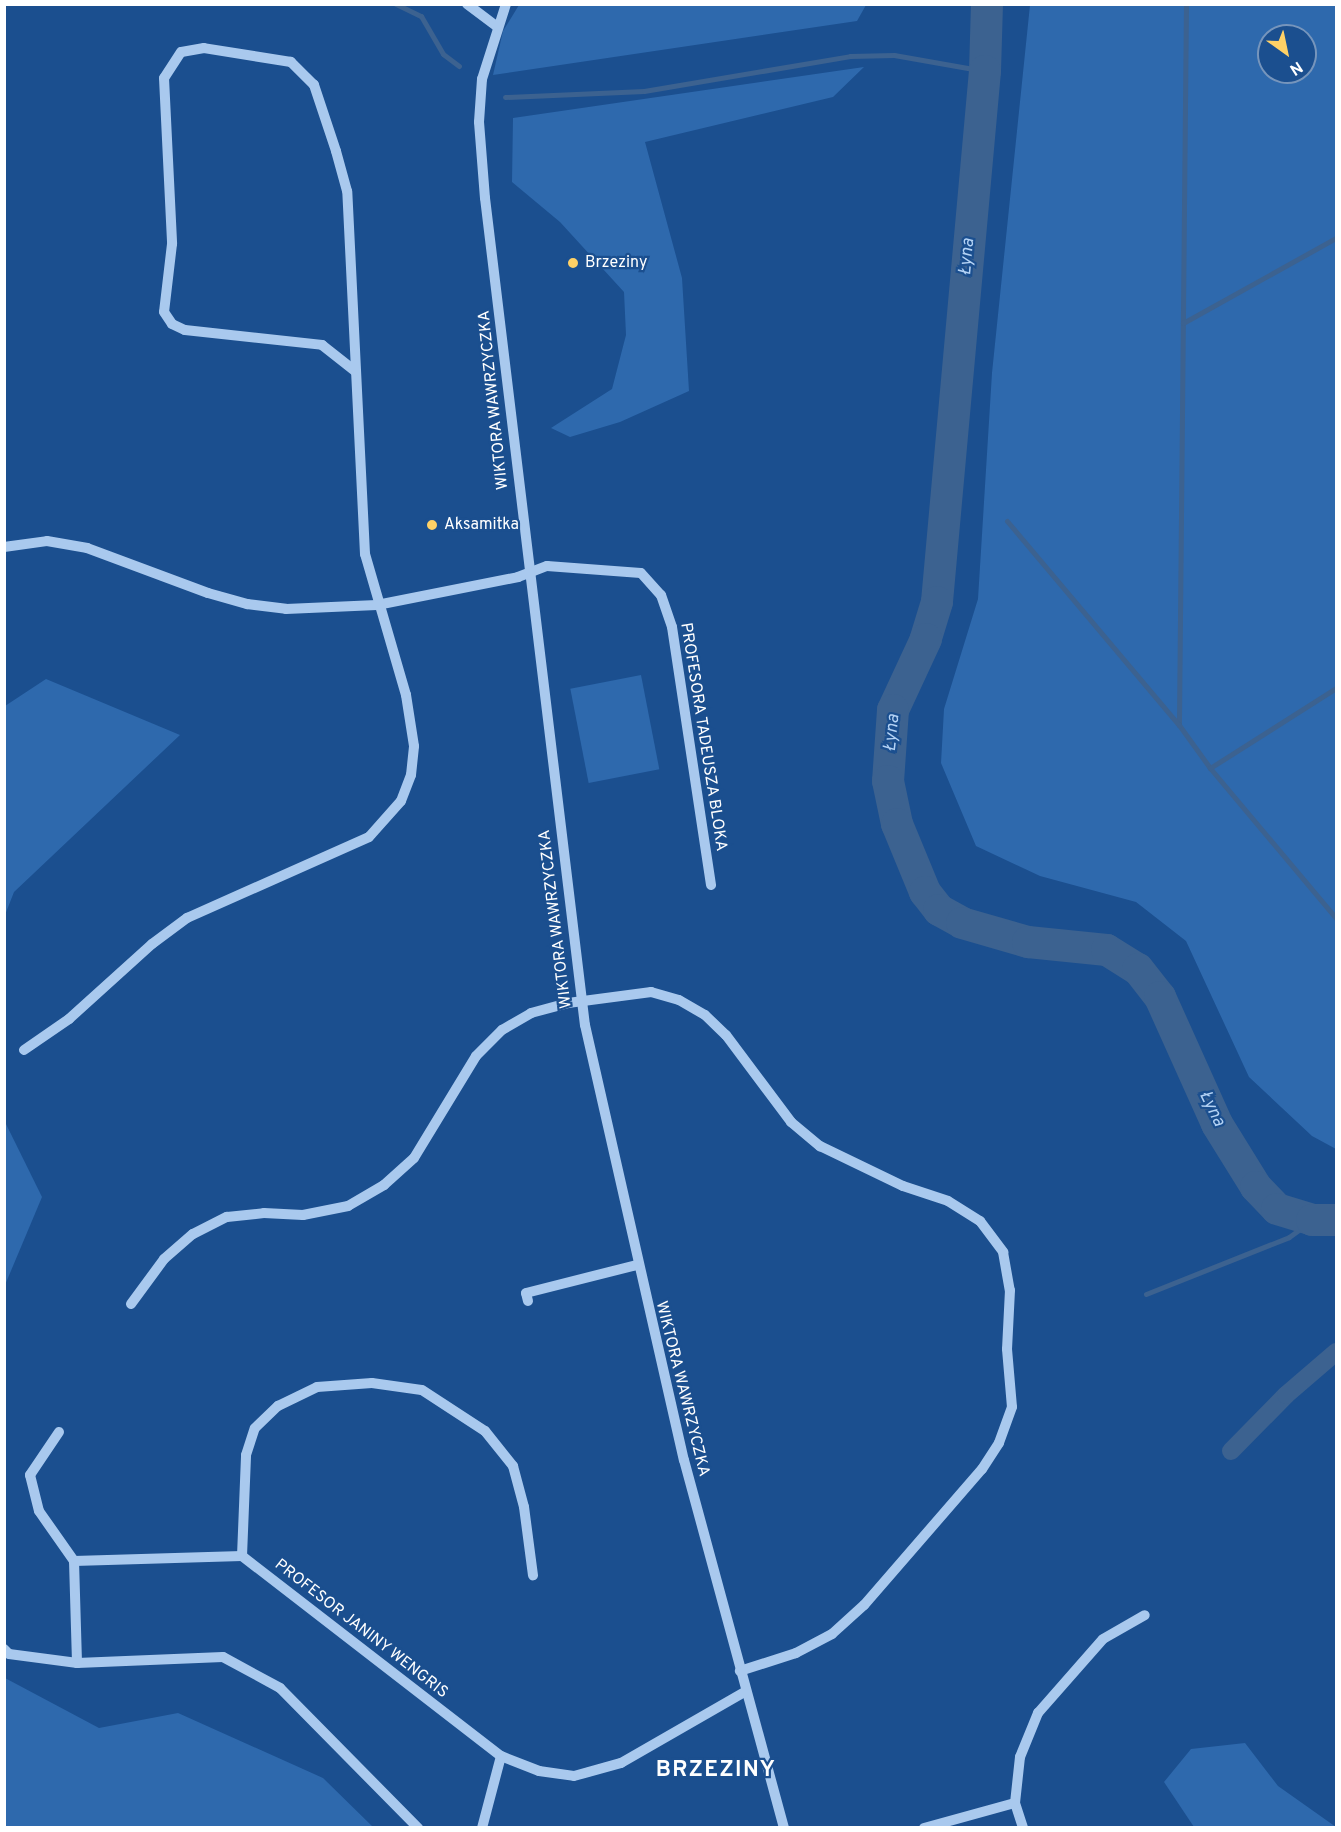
<!DOCTYPE html>
<meta charset="utf-8">
<style>
body{margin:0}
#map{position:relative;width:1341px;height:1832px;overflow:hidden;background:#1b4f8f;font-family:Overpass,sans-serif}
div>[style]{position:absolute}
.green>*{inset:0;background:#2e69ad;transform-origin:0 0}
.stream>*{height:5px;margin:-2.5px;padding:0 2.5px;transform-origin:2.5px;border-radius:2.5px;background:#3c6290}
.canal>*{height:18px;margin:-9px;padding:0 9px;transform-origin:9px;border-radius:9px;background:#3c6290}
.river>*{height:32px;margin:-16px;padding:0 16px;transform-origin:16px;border-radius:16px;background:#3c6290}
.minor>*{height:10px;margin:-5px;padding:0 5px;transform-origin:5px;border-radius:5px;background:#a9c9ee}
.dots>*{width:16px;height:16px;translate:-50% -50%;box-sizing:border-box;border:3px solid #1b4f8f;border-radius:50%}
span{translate:-50% -50%;white-space:nowrap;text-align:center;line-height:1.15;-webkit-text-stroke:4.5px #1b4f8f;paint-order:stroke}
.poi-label{font-size:16px;color:#fff}
.left{translate:0 -50%;text-align:left}
.street-label{font-size:16px;color:#fff}
.water-label{font-size:18px;color:#b5d3f5;font-style:italic}
.district-label{font-size:22px;color:#fff;font-weight:700;letter-spacing:1.5px}
.frame{position:absolute;inset:0;border:6px solid #fff;pointer-events:none}
.north{position:absolute;left:1257px;top:24px;width:60px;height:60px;box-sizing:border-box;background:#1b4f8f;border:2px solid #7695bc;border-radius:50%;rotate:147deg;font-size:16px;font-weight:700;line-height:24px;text-align:center;color:#fff}
.north::after{content:'';display:block;margin:auto;width:21px;height:27px;background:#ffd166;clip-path:polygon(50% 0,100% 100%,50% 72%,0 100%)}
</style>
<div id="map">
<div class="green">
<i style="clip-path:polygon(519px 5px,519px 4px,866px 5px,857px 21px,493px 75px,503px 31px)"></i>
<i style="clip-path:polygon(evenodd,1030px 5px,1336px 5px,1336px 1149px,1312px 1136px,1249px 1077px,1186px 941px,1136px 902px,1040px 876px,976px 846px,941px 763px,944px 709px,978px 599px,992px 373px,1030px 5px,1269px 36px,1305px 36px,1305px 72px,1269px 72px,1269px 36px)"></i>
<i style="clip-path:polygon(864px 67px,833px 97px,645px 142px,682px 278px,689px 391px,620px 422px,570px 437px,551px 428px,612px 389px,626px 335px,624px 292px,560px 222px,512px 182px,513px 118px)"></i>
<i style="left:641px;top:675px;width:96px;height:72px;rotate:79deg"></i>
<i style="clip-path:polygon(46px 679px,180px 735px,14px 892px,5px 915px,5px 706px)"></i>
<i style="clip-path:polygon(5px 1122px,42px 1197px,5px 1285px)"></i>
<i style="clip-path:polygon(5px 1678px,99px 1728px,178px 1713px,323px 1778px,373px 1827px,5px 1827px)"></i>
<i style="clip-path:polygon(1245px 1743px,1278px 1786px,1336px 1827px,1194px 1827px,1164px 1782px,1191px 1749px)"></i>
</div>
<div class="stream">
<i style="left:396px;top:4px;width:28px;rotate:26deg"></i>
<i style="left:421px;top:16px;width:44px;rotate:59.9deg"></i>
<i style="left:443px;top:54px;width:20px;rotate:37deg"></i>
<i style="left:1186px;top:4px;width:721px;rotate:90.56deg"></i>
<i style="left:1179px;top:725px;width:53px;rotate:54.2deg"></i>
<i style="left:1210px;top:768px;width:196px;rotate:50deg"></i>
<i style="left:505px;top:97px;width:139px;rotate:-2.5deg"></i>
<i style="left:644px;top:91px;width:209px;rotate:-9.6deg"></i>
<i style="left:850px;top:56px;width:44px;rotate:-1.3deg"></i>
<i style="left:894px;top:55px;width:92px;rotate:10deg"></i>
<i style="left:1183px;top:323px;width:175px;rotate:-29.1deg"></i>
<i style="left:1007px;top:521px;width:267px;rotate:49.9deg"></i>
<i style="left:1210px;top:768px;width:149px;rotate:-32.4deg"></i>
<i style="left:1146px;top:1294px;width:154px;rotate:-21.7deg"></i>
<i style="left:1289px;top:1237px;width:29px;rotate:-36deg"></i>
</div>
<div class="canal">
<i style="left:1231px;top:1451px;width:78px;rotate:-45.5deg"></i>
<i style="left:1286px;top:1395px;width:66px;rotate:-40.7deg"></i>
</div>
<div class="river">
<i style="left:987px;top:4px;width:67px;rotate:91.7deg"></i>
<i style="left:985px;top:71px;width:533px;rotate:95.17deg"></i>
<i style="left:937px;top:602px;width:39px;rotate:107deg"></i>
<i style="left:926px;top:639px;width:78px;rotate:114.9deg"></i>
<i style="left:893px;top:710px;width:71px;rotate:94deg"></i>
<i style="left:888px;top:781px;width:44px;rotate:78.2deg"></i>
<i style="left:897px;top:824px;width:74px;rotate:67.6deg"></i>
<i style="left:925px;top:892px;width:23px;rotate:52deg"></i>
<i style="left:939px;top:910px;width:26px;rotate:29deg"></i>
<i style="left:962px;top:923px;width:69px;rotate:16.1deg"></i>
<i style="left:1028px;top:942px;width:79px;rotate:5.8deg"></i>
<i style="left:1107px;top:950px;width:36px;rotate:32deg"></i>
<i style="left:1138px;top:969px;width:36px;rotate:52deg"></i>
<i style="left:1160px;top:997px;width:139px;rotate:65.8deg"></i>
<i style="left:1217px;top:1124px;width:74px;rotate:58.2deg"></i>
<i style="left:1256px;top:1187px;width:30px;rotate:46deg"></i>
<i style="left:1277px;top:1209px;width:37px;rotate:17deg"></i>
<i style="left:1312px;top:1220px;width:24px"></i>
</div>
<div class="minor">
<i style="left:467px;top:4px;width:38px;rotate:37deg"></i>
<i style="left:506px;top:4px;width:79px;rotate:107.7deg"></i>
<i style="left:482px;top:79px;width:43px;rotate:94deg"></i>
<i style="left:479px;top:122px;width:76px;rotate:85.5deg"></i>
<i style="left:485px;top:198px;width:833px;rotate:83.11deg"></i>
<i style="left:585px;top:1025px;width:446px;rotate:77.2deg"></i>
<i style="left:684px;top:1460px;width:381px;rotate:74.8deg"></i>
<i style="left:4px;top:547px;width:43px;rotate:-7.9deg"></i>
<i style="left:47px;top:541px;width:41px;rotate:9.9deg"></i>
<i style="left:87px;top:548px;width:129px;rotate:20.4deg"></i>
<i style="left:208px;top:593px;width:41px;rotate:15.8deg"></i>
<i style="left:247px;top:604px;width:39px;rotate:7deg"></i>
<i style="left:286px;top:609px;width:91px;rotate:-2.5deg"></i>
<i style="left:377px;top:605px;width:144px;rotate:-11.2deg"></i>
<i style="left:518px;top:577px;width:31px;rotate:-21deg"></i>
<i style="left:547px;top:566px;width:94px;rotate:4.3deg"></i>
<i style="left:641px;top:573px;width:30px;rotate:48deg"></i>
<i style="left:661px;top:595px;width:34px;rotate:71deg"></i>
<i style="left:672px;top:627px;width:261px;rotate:81.4deg"></i>
<i style="left:24px;top:1050px;width:55px;rotate:-34.6deg"></i>
<i style="left:69px;top:1019px;width:112px;rotate:-42.1deg"></i>
<i style="left:152px;top:944px;width:44px;rotate:-36.6deg"></i>
<i style="left:187px;top:918px;width:199px;rotate:-24deg"></i>
<i style="left:369px;top:837px;width:48px;rotate:-48.4deg"></i>
<i style="left:401px;top:801px;width:28px;rotate:-69deg"></i>
<i style="left:411px;top:775px;width:29px;rotate:-84deg"></i>
<i style="left:414px;top:746px;width:52px;rotate:-98.9deg"></i>
<i style="left:406px;top:695px;width:147px;rotate:-106.2deg"></i>
<i style="left:365px;top:554px;width:363px;rotate:-92.8deg"></i>
<i style="left:347px;top:191px;width:41px;rotate:-105.4deg"></i>
<i style="left:336px;top:151px;width:70px;rotate:-108.4deg"></i>
<i style="left:314px;top:85px;width:33px;rotate:-135deg"></i>
<i style="left:291px;top:62px;width:88px;rotate:-170.9deg"></i>
<i style="left:204px;top:48px;width:23px;rotate:170deg"></i>
<i style="left:181px;top:52px;width:31px;rotate:123deg"></i>
<i style="left:164px;top:78px;width:166px;rotate:87.2deg"></i>
<i style="left:172px;top:244px;width:68px;rotate:96.7deg"></i>
<i style="left:164px;top:312px;width:14px;rotate:56deg"></i>
<i style="left:172px;top:324px;width:14px;rotate:25deg"></i>
<i style="left:185px;top:330px;width:138px;rotate:6.2deg"></i>
<i style="left:322px;top:345px;width:42px;rotate:38.2deg"></i>
<i style="left:528px;top:1301px;width:8px;rotate:-104deg"></i>
<i style="left:526px;top:1293px;width:114px;rotate:-14.2deg"></i>
<i style="left:131px;top:1304px;width:56px;rotate:-53.7deg"></i>
<i style="left:164px;top:1259px;width:38px;rotate:-41deg"></i>
<i style="left:193px;top:1234px;width:38px;rotate:-27deg"></i>
<i style="left:227px;top:1217px;width:37px;rotate:-6deg"></i>
<i style="left:264px;top:1213px;width:39px;rotate:3deg"></i>
<i style="left:303px;top:1215px;width:46px;rotate:-11.3deg"></i>
<i style="left:348px;top:1206px;width:42px;rotate:-30.3deg"></i>
<i style="left:384px;top:1185px;width:40px;rotate:-42deg"></i>
<i style="left:414px;top:1158px;width:119px;rotate:-58.7deg"></i>
<i style="left:476px;top:1056px;width:37px;rotate:-45deg"></i>
<i style="left:502px;top:1030px;width:34px;rotate:-30deg"></i>
<i style="left:531px;top:1013px;width:38px;rotate:-15deg"></i>
<i style="left:568px;top:1003px;width:84px;rotate:-7.5deg"></i>
<i style="left:651px;top:992px;width:29px;rotate:16deg"></i>
<i style="left:679px;top:1000px;width:30px;rotate:30deg"></i>
<i style="left:705px;top:1015px;width:29px;rotate:44deg"></i>
<i style="left:726px;top:1035px;width:109px;rotate:53.2deg"></i>
<i style="left:791px;top:1122px;width:38px;rotate:40deg"></i>
<i style="left:820px;top:1146px;width:92px;rotate:25.7deg"></i>
<i style="left:903px;top:1186px;width:47px;rotate:18.4deg"></i>
<i style="left:948px;top:1201px;width:38px;rotate:32deg"></i>
<i style="left:980px;top:1221px;width:39px;rotate:53deg"></i>
<i style="left:1003px;top:1252px;width:39px;rotate:80deg"></i>
<i style="left:1010px;top:1290px;width:59px;rotate:92.9deg"></i>
<i style="left:1007px;top:1349px;width:58px;rotate:85.1deg"></i>
<i style="left:1012px;top:1407px;width:38px;rotate:110deg"></i>
<i style="left:999px;top:1443px;width:31px;rotate:123deg"></i>
<i style="left:982px;top:1469px;width:180px;rotate:130.9deg"></i>
<i style="left:864px;top:1605px;width:43px;rotate:137.8deg"></i>
<i style="left:832px;top:1634px;width:41px;rotate:152.2deg"></i>
<i style="left:796px;top:1653px;width:59px;rotate:162.2deg"></i>
<i style="left:59px;top:1432px;width:52px;rotate:124deg"></i>
<i style="left:30px;top:1475px;width:37px;rotate:76deg"></i>
<i style="left:39px;top:1511px;width:61px;rotate:55deg"></i>
<i style="left:74px;top:1561px;width:168px;rotate:-1.7deg"></i>
<i style="left:242px;top:1556px;width:327px;rotate:37.7deg"></i>
<i style="left:501px;top:1756px;width:41px;rotate:21.5deg"></i>
<i style="left:539px;top:1771px;width:35px;rotate:8deg"></i>
<i style="left:574px;top:1776px;width:49px;rotate:-15.5deg"></i>
<i style="left:621px;top:1763px;width:144px;rotate:-29.9deg"></i>
<i style="left:242px;top:1556px;width:101px;rotate:-87.7deg"></i>
<i style="left:246px;top:1455px;width:28px;rotate:-72deg"></i>
<i style="left:255px;top:1428px;width:32px;rotate:-44deg"></i>
<i style="left:278px;top:1406px;width:43px;rotate:-26deg"></i>
<i style="left:317px;top:1387px;width:55px;rotate:-4.2deg"></i>
<i style="left:372px;top:1383px;width:50px;rotate:8deg"></i>
<i style="left:422px;top:1390px;width:75px;rotate:33.1deg"></i>
<i style="left:485px;top:1431px;width:45px;rotate:51.3deg"></i>
<i style="left:513px;top:1466px;width:42px;rotate:75deg"></i>
<i style="left:524px;top:1507px;width:69px;rotate:82.5deg"></i>
<i style="left:74px;top:1561px;width:102px;rotate:88.3deg"></i>
<i style="left:4px;top:1649px;width:7px;rotate:45deg"></i>
<i style="left:9px;top:1654px;width:69px;rotate:7.5deg"></i>
<i style="left:77px;top:1663px;width:146px;rotate:-2.4deg"></i>
<i style="left:223px;top:1657px;width:65px;rotate:28.5deg"></i>
<i style="left:280px;top:1688px;width:197px;rotate:45.4deg"></i>
<i style="left:1015px;top:1803px;width:26px;rotate:72deg"></i>
<i style="left:482px;top:1828px;width:74px;rotate:-75.2deg"></i>
<i style="left:924px;top:1828px;width:94px;rotate:-15.4deg"></i>
<i style="left:1015px;top:1803px;width:46px;rotate:-83.8deg"></i>
<i style="left:1020px;top:1757px;width:48px;rotate:-67.8deg"></i>
<i style="left:1038px;top:1713px;width:98px;rotate:-48.7deg"></i>
<i style="left:1103px;top:1639px;width:48px;rotate:-29.7deg"></i>
</div>
<div class="dots">
<i style="left:573px;top:263px;background:#ffd166"></i>
<i style="left:432px;top:525px;background:#ffd166"></i>
</div>
<div class="poi-label">
<span class="left" style="left:585px;top:263px">Brzeziny</span>
<span class="left" style="left:444px;top:525px">Aksamitka</span>
</div>
<div class="street-label">
<span style="left:494px;top:400px;rotate:-96deg">WIKTORA WAWRZYCZKA</span>
<span style="left:703px;top:737px;rotate:81deg">PROFESORA TADEUSZA BLOKA</span>
<span style="left:556px;top:919px;rotate:-97deg">WIKTORA WAWRZYCZKA</span>
<span style="left:682px;top:1389px;rotate:76deg">WIKTORA WAWRZYCZKA</span>
<span style="left:361px;top:1629px;rotate:38deg">PROFESOR JANINY WENGRIS</span>
</div>
<div class="water-label">
<span style="left:968px;top:257px;rotate:-85deg">Łyna</span>
<span style="left:893px;top:733px;rotate:-84deg">Łyna</span>
<span style="left:1211px;top:1109px;rotate:64deg">Łyna</span>
</div>
<div class="district-label">
<span style="left:716px;top:1771px">BRZEZINY</span>
</div>
<div class="frame"></div>
<div class="north">N</div>
</div>
